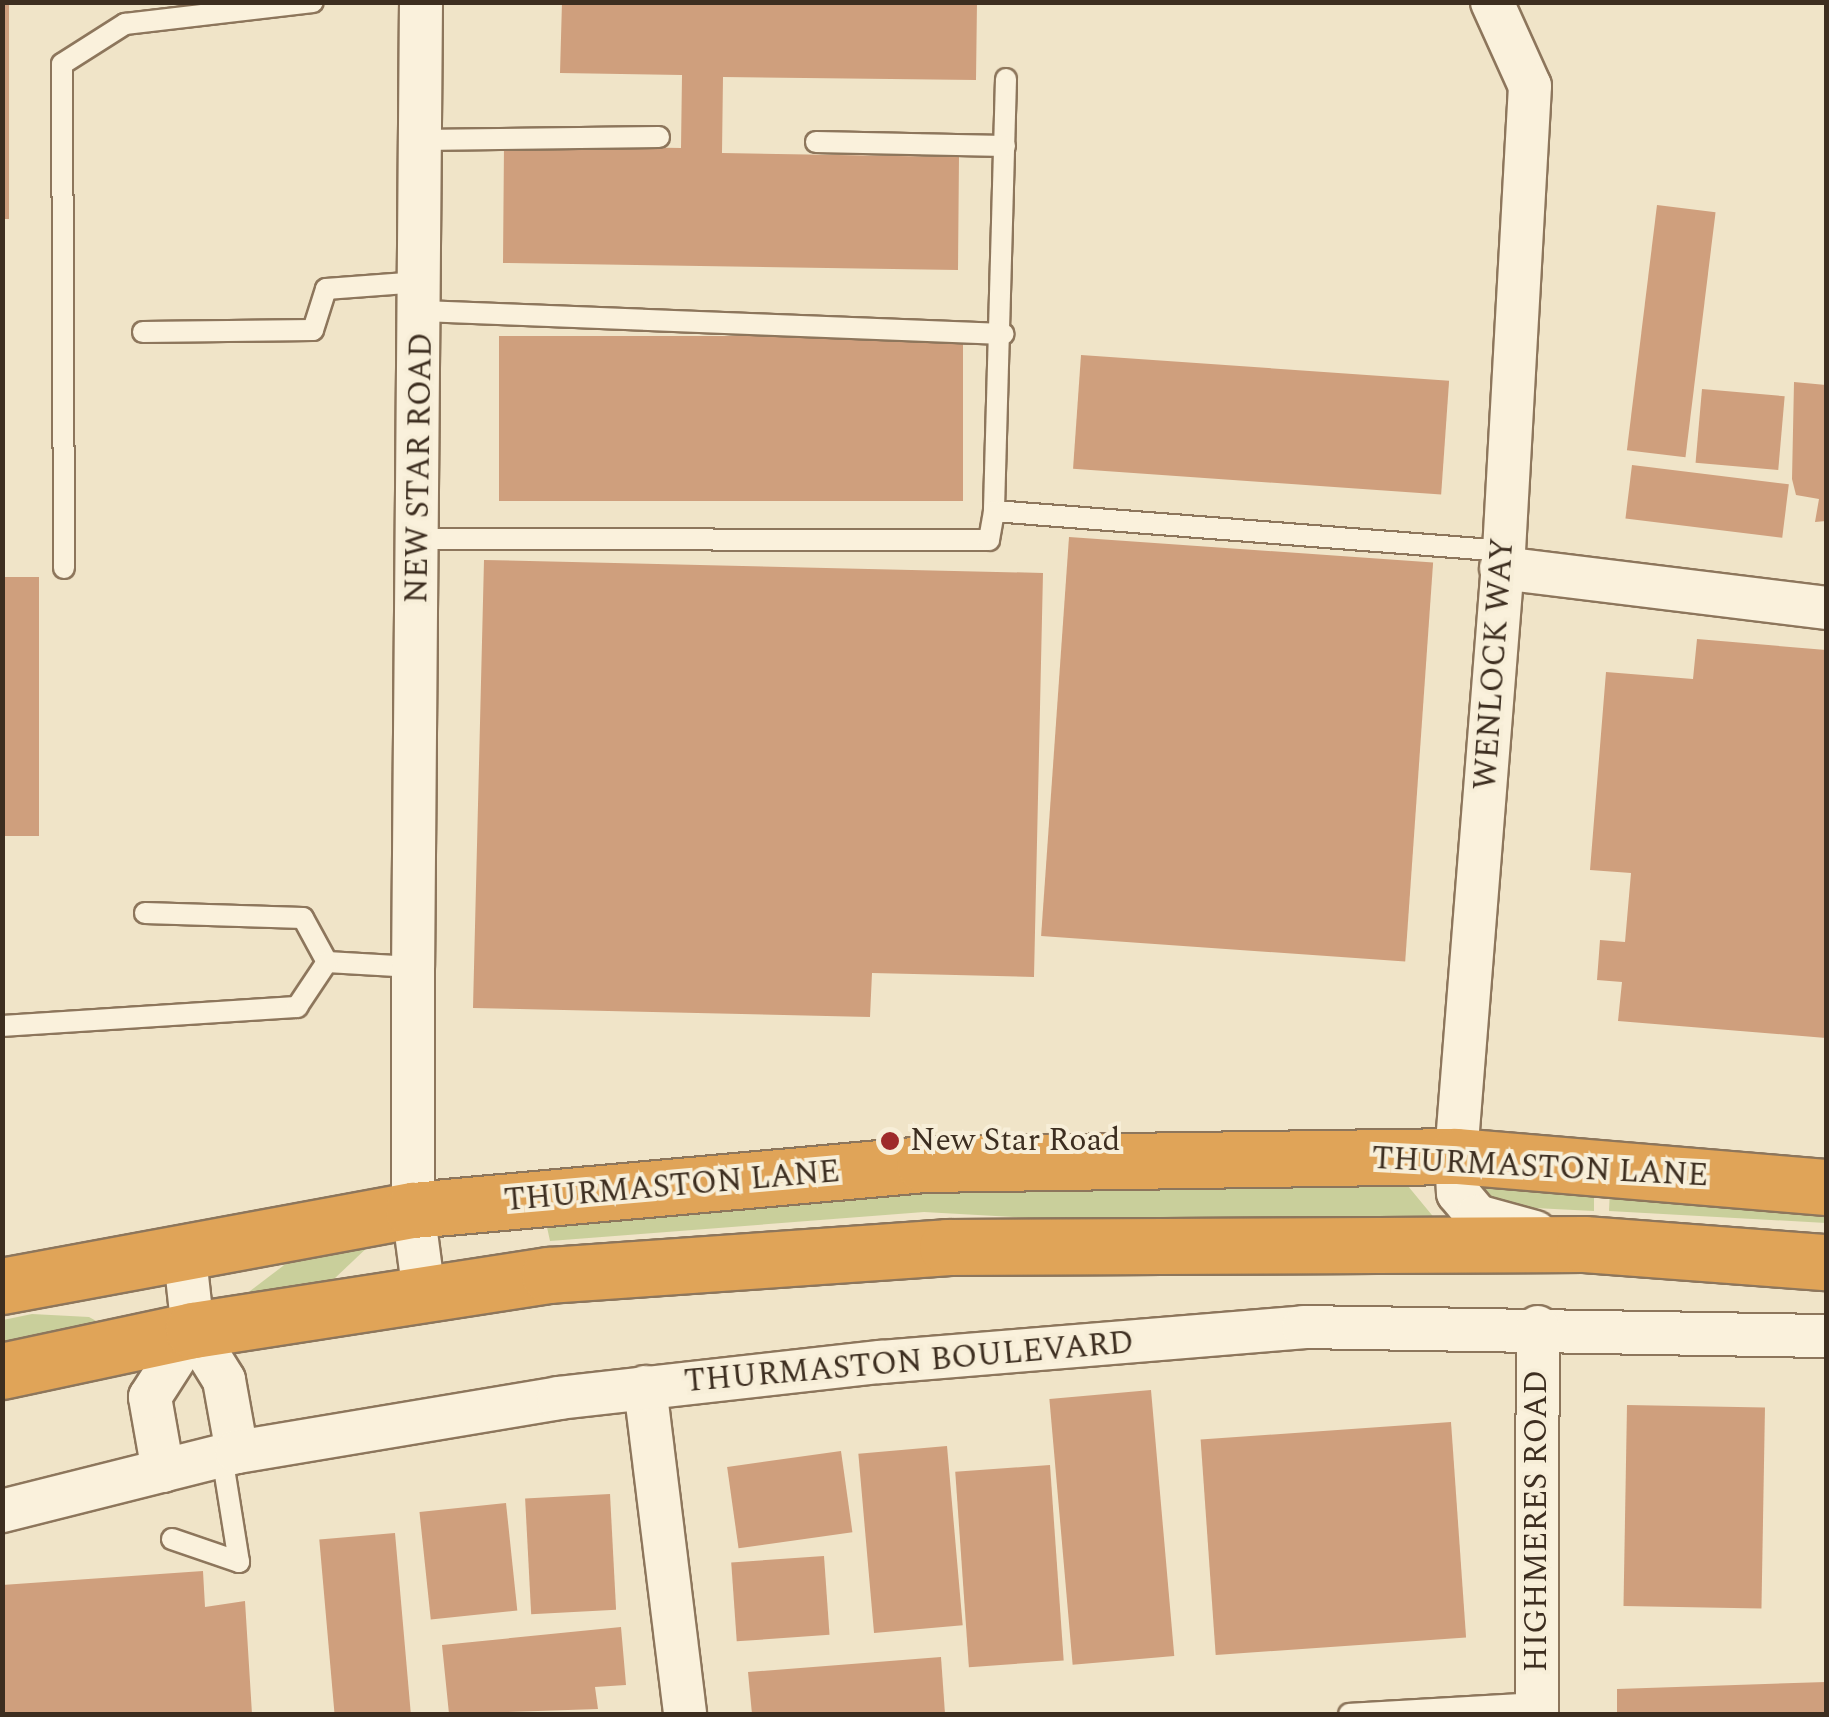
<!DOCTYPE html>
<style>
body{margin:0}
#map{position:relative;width:1829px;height:1717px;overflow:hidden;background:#f0e4c8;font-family:Spectral,serif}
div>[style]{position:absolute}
.green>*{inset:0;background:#c9cf9b}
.building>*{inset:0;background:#cf9f7d;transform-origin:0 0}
.roads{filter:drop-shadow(2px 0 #8d765c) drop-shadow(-2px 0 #8d765c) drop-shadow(0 2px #8d765c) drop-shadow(0 -2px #8d765c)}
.lane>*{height:20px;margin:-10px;padding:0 10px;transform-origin:10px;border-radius:10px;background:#faf1dc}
.street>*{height:42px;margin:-21px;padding:0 21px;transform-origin:21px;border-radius:21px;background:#faf1dc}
.highway>*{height:55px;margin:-27.5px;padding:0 27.5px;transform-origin:27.5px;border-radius:27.5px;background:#e0a458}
.dots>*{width:28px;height:28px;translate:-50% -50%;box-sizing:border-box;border:5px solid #f7eed8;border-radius:50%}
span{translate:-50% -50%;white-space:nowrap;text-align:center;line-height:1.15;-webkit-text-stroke:8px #f7eed8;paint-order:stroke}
.street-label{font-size:32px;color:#3d2e20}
.poi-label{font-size:32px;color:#3d2e20}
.left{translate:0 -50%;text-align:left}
.frame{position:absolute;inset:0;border:5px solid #3d2e20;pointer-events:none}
</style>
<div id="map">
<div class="green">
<i style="clip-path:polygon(1403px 1180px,1436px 1220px,1135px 1224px,924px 1212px,550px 1241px,545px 1218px,945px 1186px)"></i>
<i style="clip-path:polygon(1474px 1182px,1594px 1187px,1594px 1211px,1512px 1207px,1474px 1191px)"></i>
<i style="clip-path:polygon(1610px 1189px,1826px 1204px,1826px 1223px,1609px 1211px)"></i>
<i style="clip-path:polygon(372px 1243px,334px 1279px,304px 1293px,233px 1304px,300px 1253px)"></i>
<i style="clip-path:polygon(32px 1314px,89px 1317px,107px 1327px,3px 1348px,3px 1320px)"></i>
</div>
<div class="building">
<i style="left:2px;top:2px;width:7px;height:217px"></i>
<i style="clip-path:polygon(562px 2px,977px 2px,976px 80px,723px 77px,722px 153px,959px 157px,958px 270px,503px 263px,504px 145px,681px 148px,682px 75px,560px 73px)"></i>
<i style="left:1657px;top:205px;width:59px;height:247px;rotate:7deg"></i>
<i style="left:499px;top:336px;width:464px;height:165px"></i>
<i style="left:1081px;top:355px;width:369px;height:114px;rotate:4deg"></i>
<i style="clip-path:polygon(1794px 382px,1826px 385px,1826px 521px,1815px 522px,1819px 499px,1796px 495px,1792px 479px)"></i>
<i style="left:1702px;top:389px;width:83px;height:74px;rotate:5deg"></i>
<i style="left:1632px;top:465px;width:158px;height:54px;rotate:7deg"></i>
<i style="left:1069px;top:537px;width:365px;height:400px;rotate:4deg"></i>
<i style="clip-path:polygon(484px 560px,1043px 573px,1034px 977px,872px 973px,870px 1017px,473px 1008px)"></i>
<i style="left:2px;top:577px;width:37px;height:259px"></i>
<i style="clip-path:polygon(1697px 639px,1826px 650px,1826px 1038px,1618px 1021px,1622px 982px,1597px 980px,1600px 940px,1625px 942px,1631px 873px,1590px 870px,1606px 672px,1693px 679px)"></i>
<i style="left:1151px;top:1390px;width:267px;height:102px;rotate:85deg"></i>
<i style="left:1627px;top:1405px;width:138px;height:201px;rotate:1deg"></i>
<i style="left:1451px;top:1422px;width:216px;height:251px;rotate:86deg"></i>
<i style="left:947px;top:1446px;width:180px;height:89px;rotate:85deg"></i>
<i style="left:841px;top:1451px;width:82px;height:115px;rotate:82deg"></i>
<i style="left:1050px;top:1465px;width:196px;height:95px;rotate:86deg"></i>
<i style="left:610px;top:1494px;width:116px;height:85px;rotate:87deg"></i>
<i style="left:506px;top:1503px;width:108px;height:87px;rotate:84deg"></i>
<i style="left:395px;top:1533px;width:182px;height:76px;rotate:85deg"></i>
<i style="left:824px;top:1556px;width:79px;height:93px;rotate:86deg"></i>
<i style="clip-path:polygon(203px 1571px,205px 1607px,245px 1601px,252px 1714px,2px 1714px,2px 1585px)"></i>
<i style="clip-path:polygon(621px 1627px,626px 1685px,595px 1687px,598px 1709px,449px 1714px,442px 1645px)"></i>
<i style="clip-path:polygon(941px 1657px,945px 1714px,752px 1714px,748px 1672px)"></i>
<i style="clip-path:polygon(1826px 1682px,1826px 1714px,1617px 1714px,1617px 1689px)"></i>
</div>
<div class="roads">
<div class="lane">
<i style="left:1006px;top:79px;width:432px;rotate:91.6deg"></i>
<i style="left:994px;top:511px;width:512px;rotate:4.48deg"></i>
<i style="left:421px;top:140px;width:238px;rotate:-0.7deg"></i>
<i style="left:816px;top:142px;width:189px;rotate:1.2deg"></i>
<i style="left:422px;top:311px;width:582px;rotate:2.26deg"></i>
<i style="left:143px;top:332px;width:170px;rotate:-0.7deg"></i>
<i style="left:313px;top:330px;width:43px;rotate:-72.4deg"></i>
<i style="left:326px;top:289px;width:94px;rotate:-4.3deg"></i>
<i style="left:418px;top:539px;width:571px;rotate:0.1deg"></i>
<i style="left:989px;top:540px;width:29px;rotate:-80deg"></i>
<i style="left:64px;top:568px;width:504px;rotate:-90.23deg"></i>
<i style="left:62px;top:64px;width:75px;rotate:-32.4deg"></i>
<i style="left:125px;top:24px;width:189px;rotate:-6.7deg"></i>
<i style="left:145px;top:913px;width:158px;rotate:1.8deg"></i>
<i style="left:303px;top:918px;width:50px;rotate:61.4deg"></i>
<i style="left:327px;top:962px;width:86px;rotate:3.3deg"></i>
<i style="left:2px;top:1026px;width:296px;rotate:-3.7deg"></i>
<i style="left:297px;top:1007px;width:54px;rotate:-56.3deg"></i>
<i style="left:172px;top:1539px;width:71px;rotate:18.9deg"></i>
<i style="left:239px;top:1562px;width:107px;rotate:-99.1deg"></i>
<i style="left:1349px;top:1714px;width:188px;rotate:-3.3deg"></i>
</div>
<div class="street">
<i style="left:421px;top:2px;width:965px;rotate:90.47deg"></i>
<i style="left:413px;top:967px;width:243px;rotate:90deg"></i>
<i style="left:413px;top:1210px;width:85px;rotate:82.5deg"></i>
<i style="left:1492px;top:2px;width:92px;rotate:65.7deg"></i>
<i style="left:1530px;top:86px;width:466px;rotate:93.2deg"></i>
<i style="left:1504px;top:551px;width:607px;rotate:94.54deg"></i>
<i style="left:1456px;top:1156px;width:37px;rotate:87deg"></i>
<i style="left:1458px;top:1193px;width:30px;rotate:50deg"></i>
<i style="left:1477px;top:1216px;width:60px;rotate:15.4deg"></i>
<i style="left:1501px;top:568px;width:327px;rotate:7deg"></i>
<i style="left:184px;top:1249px;width:81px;rotate:83.7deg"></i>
<i style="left:193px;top:1330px;width:59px;rotate:58.2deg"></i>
<i style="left:224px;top:1380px;width:73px;rotate:79.8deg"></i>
<i style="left:645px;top:1387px;width:329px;rotate:83deg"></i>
<i style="left:163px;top:1471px;width:75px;rotate:-100deg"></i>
<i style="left:150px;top:1397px;width:80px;rotate:-57.3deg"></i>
<i style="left:2px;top:1511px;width:242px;rotate:-14.1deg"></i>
<i style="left:237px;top:1452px;width:326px;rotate:-9.5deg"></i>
<i style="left:558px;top:1398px;width:325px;rotate:-6.4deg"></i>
<i style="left:881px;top:1362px;width:423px;rotate:-4.7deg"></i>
<i style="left:1303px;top:1327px;width:523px;rotate:0.99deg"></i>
<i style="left:1537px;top:1714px;width:387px;rotate:-89.9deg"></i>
</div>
<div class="highway">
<i style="left:2px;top:1286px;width:418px;rotate:-10.5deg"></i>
<i style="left:413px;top:1210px;width:513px;rotate:-5.14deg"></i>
<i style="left:924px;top:1164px;width:532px;rotate:-0.86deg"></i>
<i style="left:1456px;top:1156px;width:371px;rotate:4.8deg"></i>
<i style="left:2px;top:1371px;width:195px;rotate:-12.1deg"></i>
<i style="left:193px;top:1330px;width:360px;rotate:-8.8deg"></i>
<i style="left:549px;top:1275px;width:399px;rotate:-4deg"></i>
<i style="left:947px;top:1247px;width:637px;rotate:-0.27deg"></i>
<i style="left:1584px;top:1244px;width:243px;rotate:4.3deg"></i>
</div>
</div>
<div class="dots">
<i style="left:890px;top:1141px;background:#9e2a2b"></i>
</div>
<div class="street-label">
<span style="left:420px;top:468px;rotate:-89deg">NEW STAR ROAD</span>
<span style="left:1495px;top:664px;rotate:-86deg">WENLOCK WAY</span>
<span style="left:1540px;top:1168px;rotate:3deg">THURMASTON LANE</span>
<span style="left:672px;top:1187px;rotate:-5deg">THURMASTON LANE</span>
<span style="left:909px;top:1363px;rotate:-5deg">THURMASTON BOULEVARD</span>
<span style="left:1537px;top:1521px;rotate:-90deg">HIGHMERES ROAD</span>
</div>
<div class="poi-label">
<span class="left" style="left:910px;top:1141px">New Star Road</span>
</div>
<div class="frame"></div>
</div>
